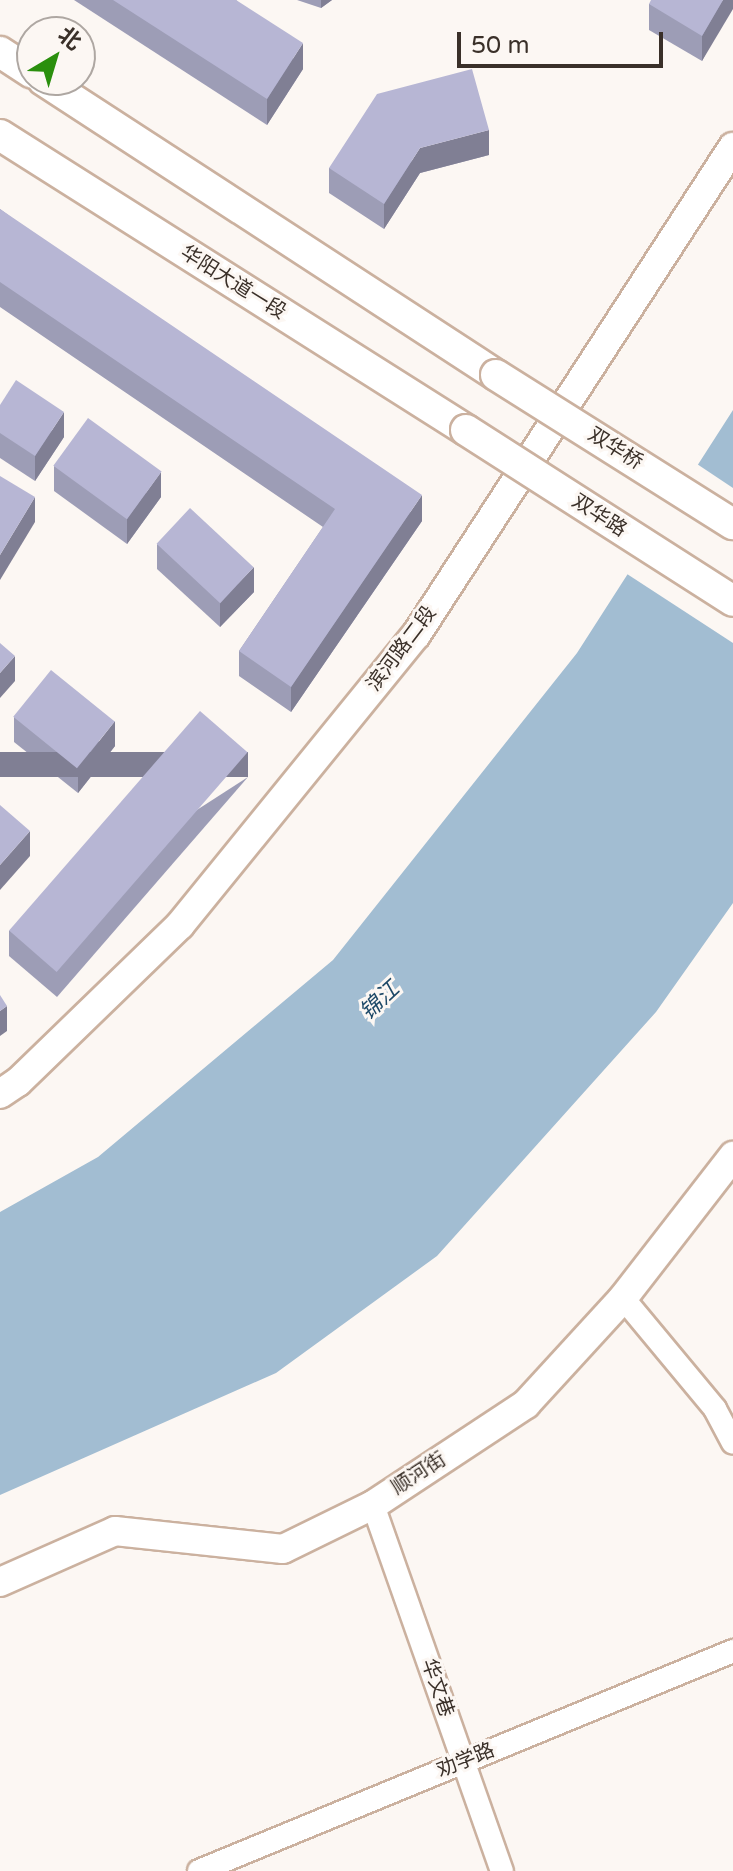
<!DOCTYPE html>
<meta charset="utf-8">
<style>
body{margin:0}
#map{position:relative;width:733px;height:1871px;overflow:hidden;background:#fcf7f3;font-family:"Varela Round","Noto Sans SC",sans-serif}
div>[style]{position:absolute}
.water>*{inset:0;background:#a2bdd2}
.pier>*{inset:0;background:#fcf7f3}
.roads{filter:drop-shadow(2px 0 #cbb19f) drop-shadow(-2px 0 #cbb19f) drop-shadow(0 2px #cbb19f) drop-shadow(0 -2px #cbb19f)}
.minor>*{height:22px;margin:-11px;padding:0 11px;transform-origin:11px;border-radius:11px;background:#fff}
.tertiary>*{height:28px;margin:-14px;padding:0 14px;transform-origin:14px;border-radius:14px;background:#fff}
.secondary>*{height:30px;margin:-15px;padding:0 15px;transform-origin:15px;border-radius:15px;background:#fff}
.bridges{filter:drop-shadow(2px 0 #cbb19f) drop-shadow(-2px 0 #cbb19f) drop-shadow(0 2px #cbb19f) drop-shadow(0 -2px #cbb19f)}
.secondary-bridge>*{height:30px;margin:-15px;padding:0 15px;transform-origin:15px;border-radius:15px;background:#fff}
.wall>*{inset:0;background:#9d9db6}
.shaded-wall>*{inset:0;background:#807f94;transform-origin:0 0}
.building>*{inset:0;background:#b7b6d4;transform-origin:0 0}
span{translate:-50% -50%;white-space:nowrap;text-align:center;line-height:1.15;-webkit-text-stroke:6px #fcf7f3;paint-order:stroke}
.street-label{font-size:20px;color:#3a3029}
.water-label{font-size:22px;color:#1c4867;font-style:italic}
.north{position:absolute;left:16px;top:16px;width:80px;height:80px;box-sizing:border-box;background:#fcf7f3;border:2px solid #aea7a2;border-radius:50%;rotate:38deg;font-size:22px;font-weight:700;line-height:32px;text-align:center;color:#3a3029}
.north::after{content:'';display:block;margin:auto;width:28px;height:36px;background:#2a8f0d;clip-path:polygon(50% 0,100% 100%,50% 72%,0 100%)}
.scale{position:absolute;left:457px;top:32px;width:206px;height:36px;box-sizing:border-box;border:4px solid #3a3029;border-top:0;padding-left:10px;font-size:24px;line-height:28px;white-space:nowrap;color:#3a3029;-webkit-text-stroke:6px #fcf7f3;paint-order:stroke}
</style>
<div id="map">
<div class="water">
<i style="clip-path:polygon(733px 410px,733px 903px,656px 1012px,437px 1256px,276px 1373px,0 1495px,0 1212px,98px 1157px,333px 960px,577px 653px)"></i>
</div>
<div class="pier">
<i style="clip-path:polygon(694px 462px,733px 488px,733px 643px,624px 572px)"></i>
</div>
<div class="roads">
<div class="minor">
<i style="left:623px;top:1298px;width:144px;rotate:50.3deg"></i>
<i style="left:715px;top:1409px;width:38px;rotate:62deg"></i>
<i style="left:373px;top:1505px;width:388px;rotate:70.6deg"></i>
<i style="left:199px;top:1871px;width:578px;rotate:-22.39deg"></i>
</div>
<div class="tertiary">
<i style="left:0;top:1094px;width:22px;rotate:-34deg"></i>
<i style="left:18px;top:1082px;width:226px;rotate:-44.1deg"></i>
<i style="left:180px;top:925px;width:374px;rotate:-50.9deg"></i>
<i style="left:416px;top:635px;width:582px;rotate:-56.99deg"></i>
<i style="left:0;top:1582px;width:126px;rotate:-23.9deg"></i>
<i style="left:115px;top:1531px;width:169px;rotate:6.1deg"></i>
<i style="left:283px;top:1549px;width:100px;rotate:-26.1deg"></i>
<i style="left:373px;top:1505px;width:183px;rotate:-33.4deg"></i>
<i style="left:526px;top:1404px;width:144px;rotate:-47.5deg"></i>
<i style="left:623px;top:1298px;width:180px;rotate:-52.2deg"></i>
</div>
<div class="secondary">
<i style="left:0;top:52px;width:38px;rotate:33deg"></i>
<i style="left:43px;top:80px;width:541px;rotate:33.07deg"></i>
<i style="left:0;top:135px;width:552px;rotate:32.34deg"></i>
</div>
</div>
<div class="bridges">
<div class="secondary-bridge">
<i style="left:496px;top:375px;width:280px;rotate:32.2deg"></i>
<i style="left:466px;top:430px;width:317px;rotate:32.6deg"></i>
</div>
</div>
<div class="wall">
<i style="clip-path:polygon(74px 0,236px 0,303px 69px,267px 125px)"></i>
<i style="clip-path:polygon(297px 0,332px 0,321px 8px)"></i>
<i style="clip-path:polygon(733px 0,702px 61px,649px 30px,649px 4px)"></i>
<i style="clip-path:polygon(489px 155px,420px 173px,384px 229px,329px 193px,329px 168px)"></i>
<i style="clip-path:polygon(0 209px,422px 521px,291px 712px,239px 676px,239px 651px,323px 527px,0 307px)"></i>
<i style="clip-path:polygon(0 405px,64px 437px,35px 481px,0 458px)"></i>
<i style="clip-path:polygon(54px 466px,161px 497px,127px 544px,54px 491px)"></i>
<i style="clip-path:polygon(157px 544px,254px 592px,220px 627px,157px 569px)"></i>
<i style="clip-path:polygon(14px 717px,115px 746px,78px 793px,14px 742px)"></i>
<i style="clip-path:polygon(248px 777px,57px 997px,9px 956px,9px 931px)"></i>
</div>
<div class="shaded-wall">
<i style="clip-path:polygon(321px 0,332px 0,321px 8px)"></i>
<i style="clip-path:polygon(723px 0,733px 0,733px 9px,702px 61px,702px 36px)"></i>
<i style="clip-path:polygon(303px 43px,303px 69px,267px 125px,267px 99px)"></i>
<i style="clip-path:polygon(489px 130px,489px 155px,420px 173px,384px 229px,384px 204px,420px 148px)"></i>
<i style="clip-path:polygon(64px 412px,64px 437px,35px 481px,35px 456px)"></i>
<i style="clip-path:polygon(161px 472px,161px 497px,127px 544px,127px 519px)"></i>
<i style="clip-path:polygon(422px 495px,422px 521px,291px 712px,291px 687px)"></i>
<i style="clip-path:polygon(35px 497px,35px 522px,0 580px,0 555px)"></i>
<i style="clip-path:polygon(254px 567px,254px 592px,220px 627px,220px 602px)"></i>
<i style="clip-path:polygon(15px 656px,15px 681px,0 698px,0 673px)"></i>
<i style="clip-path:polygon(115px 721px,115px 746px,78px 793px,78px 768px)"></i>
<i style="left:248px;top:752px;width:25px;height:291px;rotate:90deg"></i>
<i style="clip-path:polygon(30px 831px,30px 856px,0 890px,0 865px)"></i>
<i style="clip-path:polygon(7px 1006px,7px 1031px,0 1036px,0 1011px)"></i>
</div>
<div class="building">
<i style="clip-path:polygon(113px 0,236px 0,303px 43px,267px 99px)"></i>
<i style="clip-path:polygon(651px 0,723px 0,702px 36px,649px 4px)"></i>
<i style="clip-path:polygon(472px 69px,489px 130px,420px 148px,384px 204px,329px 168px,377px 94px)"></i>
<i style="clip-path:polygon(0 209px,422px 495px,291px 687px,239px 651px,335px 509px,0 282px)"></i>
<i style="clip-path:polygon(16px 380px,64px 412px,35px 456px,0 433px,0 405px)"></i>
<i style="left:88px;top:418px;width:91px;height:59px;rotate:36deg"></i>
<i style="clip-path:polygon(0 476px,35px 497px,0 555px)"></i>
<i style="left:190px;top:508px;width:87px;height:49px;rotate:43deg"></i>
<i style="clip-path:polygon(0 643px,15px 656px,0 673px)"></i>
<i style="left:51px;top:670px;width:82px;height:60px;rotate:39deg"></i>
<i style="left:200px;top:711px;width:63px;height:291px;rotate:41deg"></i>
<i style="clip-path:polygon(0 805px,30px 831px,0 865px)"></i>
<i style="clip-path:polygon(0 995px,7px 1006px,0 1011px)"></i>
</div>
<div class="street-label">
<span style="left:233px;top:283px;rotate:32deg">华阳大道一段</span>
<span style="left:615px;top:449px;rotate:32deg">双华桥</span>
<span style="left:599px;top:516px;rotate:33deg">双华路</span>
<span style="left:402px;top:649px;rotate:-53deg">滨河路二段</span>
<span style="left:419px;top:1474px;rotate:-33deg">顺河街</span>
<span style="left:437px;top:1688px;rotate:71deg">华文巷</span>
<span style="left:466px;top:1761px;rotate:-22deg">劝学路</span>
</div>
<div class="water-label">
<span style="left:380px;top:1001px;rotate:-43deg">锦江</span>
</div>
<div class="north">北</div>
<div class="scale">50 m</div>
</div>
